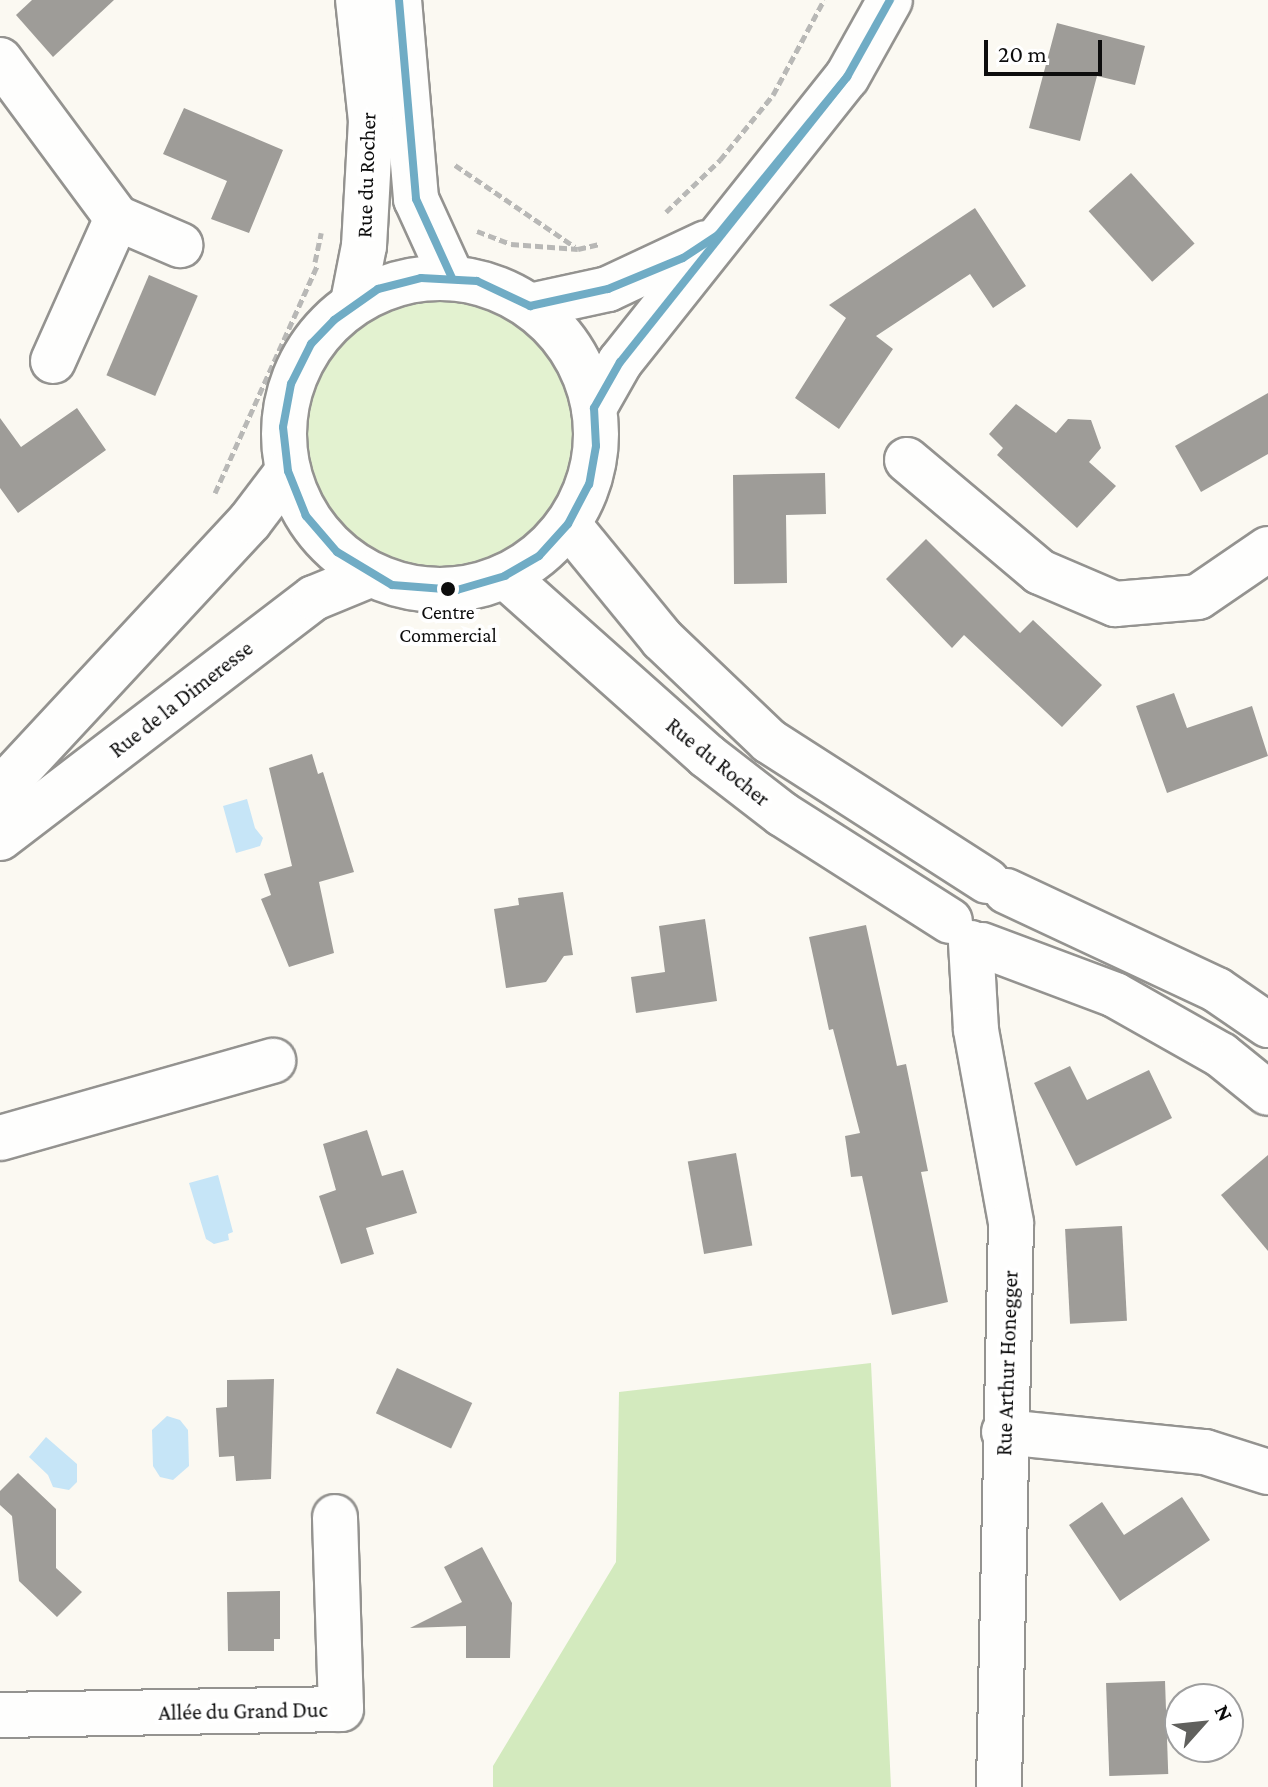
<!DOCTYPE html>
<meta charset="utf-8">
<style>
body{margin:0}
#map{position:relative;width:1268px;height:1787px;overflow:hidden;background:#fbf9f2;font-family:"Crimson Pro",serif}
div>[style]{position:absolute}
.green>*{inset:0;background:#e3f2d0}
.round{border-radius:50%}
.forest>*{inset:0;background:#d3eabe}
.water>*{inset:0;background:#c6e5f7}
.building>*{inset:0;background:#9e9c98;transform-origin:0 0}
.path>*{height:5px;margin-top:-2.5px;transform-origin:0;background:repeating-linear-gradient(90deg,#b8b8b6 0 8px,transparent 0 12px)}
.roads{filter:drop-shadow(2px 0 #949390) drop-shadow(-2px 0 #949390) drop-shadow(0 2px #949390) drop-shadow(0 -2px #949390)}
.minor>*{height:44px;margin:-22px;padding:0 22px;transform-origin:22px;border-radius:22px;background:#fefefd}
.tertiary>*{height:44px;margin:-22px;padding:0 22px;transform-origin:22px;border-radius:22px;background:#fefefd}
.tertiary>.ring{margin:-22px;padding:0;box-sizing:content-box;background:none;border:44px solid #fefefd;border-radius:50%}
.bus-1>*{height:8px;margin:-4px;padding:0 4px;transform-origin:4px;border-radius:4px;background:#70acc5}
.dots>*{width:22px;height:22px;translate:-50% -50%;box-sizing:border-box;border:4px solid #fff;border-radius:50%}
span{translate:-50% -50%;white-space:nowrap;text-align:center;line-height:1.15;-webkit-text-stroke:8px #fff;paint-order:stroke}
.bus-label{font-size:20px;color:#0d0d0d}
.street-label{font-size:22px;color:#0d0d0d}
.north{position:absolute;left:1164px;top:1683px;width:80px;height:80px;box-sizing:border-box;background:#fff;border:2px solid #9e9e9e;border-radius:50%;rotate:63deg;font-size:22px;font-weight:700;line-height:32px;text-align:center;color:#0d0d0d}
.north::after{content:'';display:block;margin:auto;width:28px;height:36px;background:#60605d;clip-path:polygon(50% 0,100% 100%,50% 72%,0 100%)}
.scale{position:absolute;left:984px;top:40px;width:118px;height:36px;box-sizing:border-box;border:4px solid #0d0d0d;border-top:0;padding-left:10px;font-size:24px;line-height:28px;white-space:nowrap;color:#0d0d0d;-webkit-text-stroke:6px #fff;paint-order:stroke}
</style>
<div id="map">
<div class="green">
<i class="round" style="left:304px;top:296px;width:270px;height:270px"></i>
</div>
<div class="forest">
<i style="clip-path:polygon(871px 1363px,891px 1787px,493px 1787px,493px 1766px,616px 1562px,619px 1392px)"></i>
</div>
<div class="water">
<i style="clip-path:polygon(247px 799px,255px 828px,263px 838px,260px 846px,236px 853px,223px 806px)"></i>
<i style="clip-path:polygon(218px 1175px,233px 1232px,228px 1234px,229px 1240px,214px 1244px,206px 1239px,189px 1183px)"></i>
<i style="clip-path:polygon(167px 1416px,180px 1420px,188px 1430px,189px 1466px,173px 1480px,160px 1477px,153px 1466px,152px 1430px)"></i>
<i style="clip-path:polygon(46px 1437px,77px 1464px,77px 1482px,69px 1490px,53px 1487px,48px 1475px,29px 1457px)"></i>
</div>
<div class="building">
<i style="clip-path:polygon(32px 0,114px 0,53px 57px,16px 15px)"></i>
<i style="clip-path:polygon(1057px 23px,1145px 46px,1135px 85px,1097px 76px,1080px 141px,1029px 128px)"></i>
<i style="clip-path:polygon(184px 108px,283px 150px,249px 233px,211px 219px,227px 181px,163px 154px)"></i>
<i style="left:1131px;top:173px;width:95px;height:57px;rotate:48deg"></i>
<i style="clip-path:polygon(975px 208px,1026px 286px,993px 308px,970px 274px,876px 336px,893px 349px,839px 429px,795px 398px,846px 318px,829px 305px)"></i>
<i style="left:149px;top:275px;width:53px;height:109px;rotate:23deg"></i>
<i style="clip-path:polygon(1268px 393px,1268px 454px,1201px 492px,1175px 446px)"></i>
<i style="clip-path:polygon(1016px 404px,1056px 433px,1068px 419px,1091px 420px,1101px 448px,1089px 462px,1116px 486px,1077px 528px,997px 455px,1003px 448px,989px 434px)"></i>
<i style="clip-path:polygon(77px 408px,106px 450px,18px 513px,0 488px,0 418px,21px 447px)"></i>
<i style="clip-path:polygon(825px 473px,826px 514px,786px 515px,787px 583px,734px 584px,733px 475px)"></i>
<i style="clip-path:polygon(926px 539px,1020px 633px,1033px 620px,1102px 685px,1062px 727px,964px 635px,952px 648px,886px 579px)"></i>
<i style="clip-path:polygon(1174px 693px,1187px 728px,1252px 706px,1268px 756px,1167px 793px,1136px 706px)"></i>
<i style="clip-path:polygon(312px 754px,318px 774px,323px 772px,354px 872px,319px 882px,334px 953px,289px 967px,261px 899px,271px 895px,264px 874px,292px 866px,269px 768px)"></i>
<i style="clip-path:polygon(563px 892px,573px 955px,564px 956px,546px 982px,506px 988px,494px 909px,519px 905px,518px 898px)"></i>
<i style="clip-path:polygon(705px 919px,717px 1001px,636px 1013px,631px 977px,665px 972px,659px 926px)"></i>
<i style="clip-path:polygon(866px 925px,897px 1066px,906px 1064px,928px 1171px,921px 1172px,948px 1302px,892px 1315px,862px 1176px,851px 1177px,845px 1136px,860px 1133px,833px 1029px,829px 1030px,809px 937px)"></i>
<i style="clip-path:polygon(1070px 1066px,1087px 1100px,1149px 1070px,1172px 1118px,1076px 1166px,1034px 1083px)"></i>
<i style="clip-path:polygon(367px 1130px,382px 1176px,403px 1170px,417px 1213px,366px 1228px,374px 1254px,341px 1264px,319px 1196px,336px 1190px,323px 1144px)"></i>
<i style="left:736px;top:1153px;width:94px;height:49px;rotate:80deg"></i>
<i style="clip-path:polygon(1268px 1155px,1268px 1251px,1221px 1195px)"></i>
<i style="left:1122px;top:1226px;width:95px;height:57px;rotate:87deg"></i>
<i style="left:397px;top:1368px;width:83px;height:50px;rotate:25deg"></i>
<i style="clip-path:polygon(274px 1379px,271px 1479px,236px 1481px,234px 1456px,219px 1457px,216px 1408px,227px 1407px,227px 1380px)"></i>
<i style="clip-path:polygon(18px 1473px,56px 1509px,56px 1568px,82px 1592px,57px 1617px,19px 1581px,12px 1516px,0 1505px,0 1491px)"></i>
<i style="clip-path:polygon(1182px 1497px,1210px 1540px,1120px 1601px,1069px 1525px,1102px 1502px,1124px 1535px)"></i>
<i style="clip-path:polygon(482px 1547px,512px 1603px,510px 1658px,466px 1658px,466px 1626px,410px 1628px,462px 1602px,444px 1567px)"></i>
<i style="clip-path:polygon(280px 1591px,280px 1639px,274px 1639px,274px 1651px,228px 1651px,227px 1592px)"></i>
<i style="left:1165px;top:1681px;width:93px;height:59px;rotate:88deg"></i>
</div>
<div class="path">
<i style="left:455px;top:165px;width:145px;rotate:34.3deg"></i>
<i style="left:666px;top:212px;width:75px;rotate:-43.9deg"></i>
<i style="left:720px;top:160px;width:84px;rotate:-50.8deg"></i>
<i style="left:773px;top:95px;width:108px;rotate:-61.8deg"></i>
<i style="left:477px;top:231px;width:36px;rotate:21deg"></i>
<i style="left:511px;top:244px;width:67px;rotate:4.3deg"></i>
<i style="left:578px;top:249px;width:22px;rotate:-13deg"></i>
<i style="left:315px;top:262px;width:30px;rotate:-78deg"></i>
<i style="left:215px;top:493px;width:249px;rotate:-65.8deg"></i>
</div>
<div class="roads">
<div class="minor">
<i style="left:0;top:60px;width:197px;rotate:53.5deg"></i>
<i style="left:117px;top:218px;width:69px;rotate:23.2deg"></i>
<i style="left:53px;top:361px;width:157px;rotate:-65.9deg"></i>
<i style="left:907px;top:460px;width:174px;rotate:40.1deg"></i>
<i style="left:1040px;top:572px;width:82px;rotate:23.1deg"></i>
<i style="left:1115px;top:604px;width:83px;rotate:-4.8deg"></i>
<i style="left:1198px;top:597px;width:85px;rotate:-34.4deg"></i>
<i style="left:568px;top:524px;width:149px;rotate:50.7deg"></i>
<i style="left:662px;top:639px;width:148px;rotate:43.6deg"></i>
<i style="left:769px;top:741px;width:259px;rotate:32.7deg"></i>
<i style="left:505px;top:576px;width:271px;rotate:41.7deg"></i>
<i style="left:707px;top:756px;width:95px;rotate:37.7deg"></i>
<i style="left:782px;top:814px;width:199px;rotate:32.5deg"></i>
<i style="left:1006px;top:891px;width:233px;rotate:25.1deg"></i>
<i style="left:1217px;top:990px;width:62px;rotate:34.5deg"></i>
<i style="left:971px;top:943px;width:87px;rotate:86.7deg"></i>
<i style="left:976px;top:1030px;width:196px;rotate:79.7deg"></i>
<i style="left:1011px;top:1223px;width:564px;rotate:91.22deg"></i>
<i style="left:982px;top:945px;width:142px;rotate:20.6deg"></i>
<i style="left:1115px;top:995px;width:122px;rotate:29.5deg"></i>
<i style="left:1221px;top:1055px;width:60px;rotate:39deg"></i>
<i style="left:0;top:1138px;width:284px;rotate:-15.8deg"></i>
<i style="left:1004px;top:1432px;width:202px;rotate:5.7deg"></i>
<i style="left:1205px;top:1452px;width:66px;rotate:17.6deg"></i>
<i style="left:0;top:1715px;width:341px;rotate:-1deg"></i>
<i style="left:341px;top:1709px;width:192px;rotate:-91.8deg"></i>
</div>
<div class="tertiary">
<i style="left:399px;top:0;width:200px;rotate:85.1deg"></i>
<i style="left:416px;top:199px;width:87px;rotate:65.5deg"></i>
<i class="ring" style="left:284px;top:278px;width:268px;height:268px"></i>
<i style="left:353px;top:302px;width:57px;rotate:-78.9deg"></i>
<i style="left:364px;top:246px;width:125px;rotate:-86.8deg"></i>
<i style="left:371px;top:121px;width:122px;rotate:-96.1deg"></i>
<i style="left:530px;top:306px;width:80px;rotate:-12.3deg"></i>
<i style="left:608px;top:289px;width:108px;rotate:-25.1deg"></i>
<i style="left:594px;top:408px;width:53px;rotate:-60.5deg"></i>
<i style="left:620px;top:362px;width:364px;rotate:-51.5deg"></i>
<i style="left:847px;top:77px;width:88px;rotate:-60.8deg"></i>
<i style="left:0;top:790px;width:367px;rotate:-47.1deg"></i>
<i style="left:250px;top:521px;width:63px;rotate:-52.8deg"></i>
<i style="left:0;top:838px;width:395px;rotate:-37.4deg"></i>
<i style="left:314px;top:598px;width:61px;rotate:-22.3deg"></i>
</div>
</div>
<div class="bus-1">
<i style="left:399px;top:0;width:200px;rotate:85.1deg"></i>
<i style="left:416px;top:199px;width:87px;rotate:65.5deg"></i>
<i style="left:847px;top:77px;width:364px;rotate:128.5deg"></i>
<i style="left:620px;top:362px;width:53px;rotate:119.5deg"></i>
<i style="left:594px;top:408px;width:38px;rotate:87deg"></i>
<i style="left:596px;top:446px;width:39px;rotate:100deg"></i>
<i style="left:589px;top:484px;width:45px;rotate:117.7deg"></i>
<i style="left:568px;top:524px;width:43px;rotate:132.2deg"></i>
<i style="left:539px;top:556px;width:39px;rotate:150deg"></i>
<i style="left:505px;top:576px;width:50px;rotate:163.7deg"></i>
<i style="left:457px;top:590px;width:65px;rotate:-175.6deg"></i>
<i style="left:392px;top:585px;width:64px;rotate:-149deg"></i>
<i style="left:337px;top:552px;width:48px;rotate:-130.7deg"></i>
<i style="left:306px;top:516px;width:48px;rotate:-111.8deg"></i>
<i style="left:288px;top:471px;width:44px;rotate:-96.5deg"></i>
<i style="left:283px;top:427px;width:44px;rotate:-79.5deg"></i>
<i style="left:291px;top:384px;width:45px;rotate:-63.4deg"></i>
<i style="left:311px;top:344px;width:33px;rotate:-46deg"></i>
<i style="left:334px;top:320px;width:54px;rotate:-35.2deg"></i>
<i style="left:378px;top:289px;width:44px;rotate:-14.3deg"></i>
<i style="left:421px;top:278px;width:56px;rotate:3.1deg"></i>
<i style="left:477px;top:281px;width:59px;rotate:25.3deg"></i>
<i style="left:530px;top:306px;width:80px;rotate:-12.3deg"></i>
<i style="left:608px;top:289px;width:81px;rotate:-22.5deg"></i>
<i style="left:683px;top:258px;width:42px;rotate:-33.3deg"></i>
<i style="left:718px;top:235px;width:204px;rotate:-50.8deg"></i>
<i style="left:847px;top:77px;width:88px;rotate:-60.8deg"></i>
</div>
<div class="dots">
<i style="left:448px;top:589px;background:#0d0d0d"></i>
</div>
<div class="bus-label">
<span style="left:448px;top:624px">Centre<br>Commercial</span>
</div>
<div class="street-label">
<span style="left:366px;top:175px;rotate:-88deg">Rue du Rocher</span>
<span style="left:181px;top:699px;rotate:-38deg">Rue de la Dimeresse</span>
<span style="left:718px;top:762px;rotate:39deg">Rue du Rocher</span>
<span style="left:1007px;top:1363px;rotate:-88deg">Rue Arthur Honegger</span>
<span style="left:243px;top:1711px;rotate:-1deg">Allée du Grand Duc</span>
</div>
<div class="north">N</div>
<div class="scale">20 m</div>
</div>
